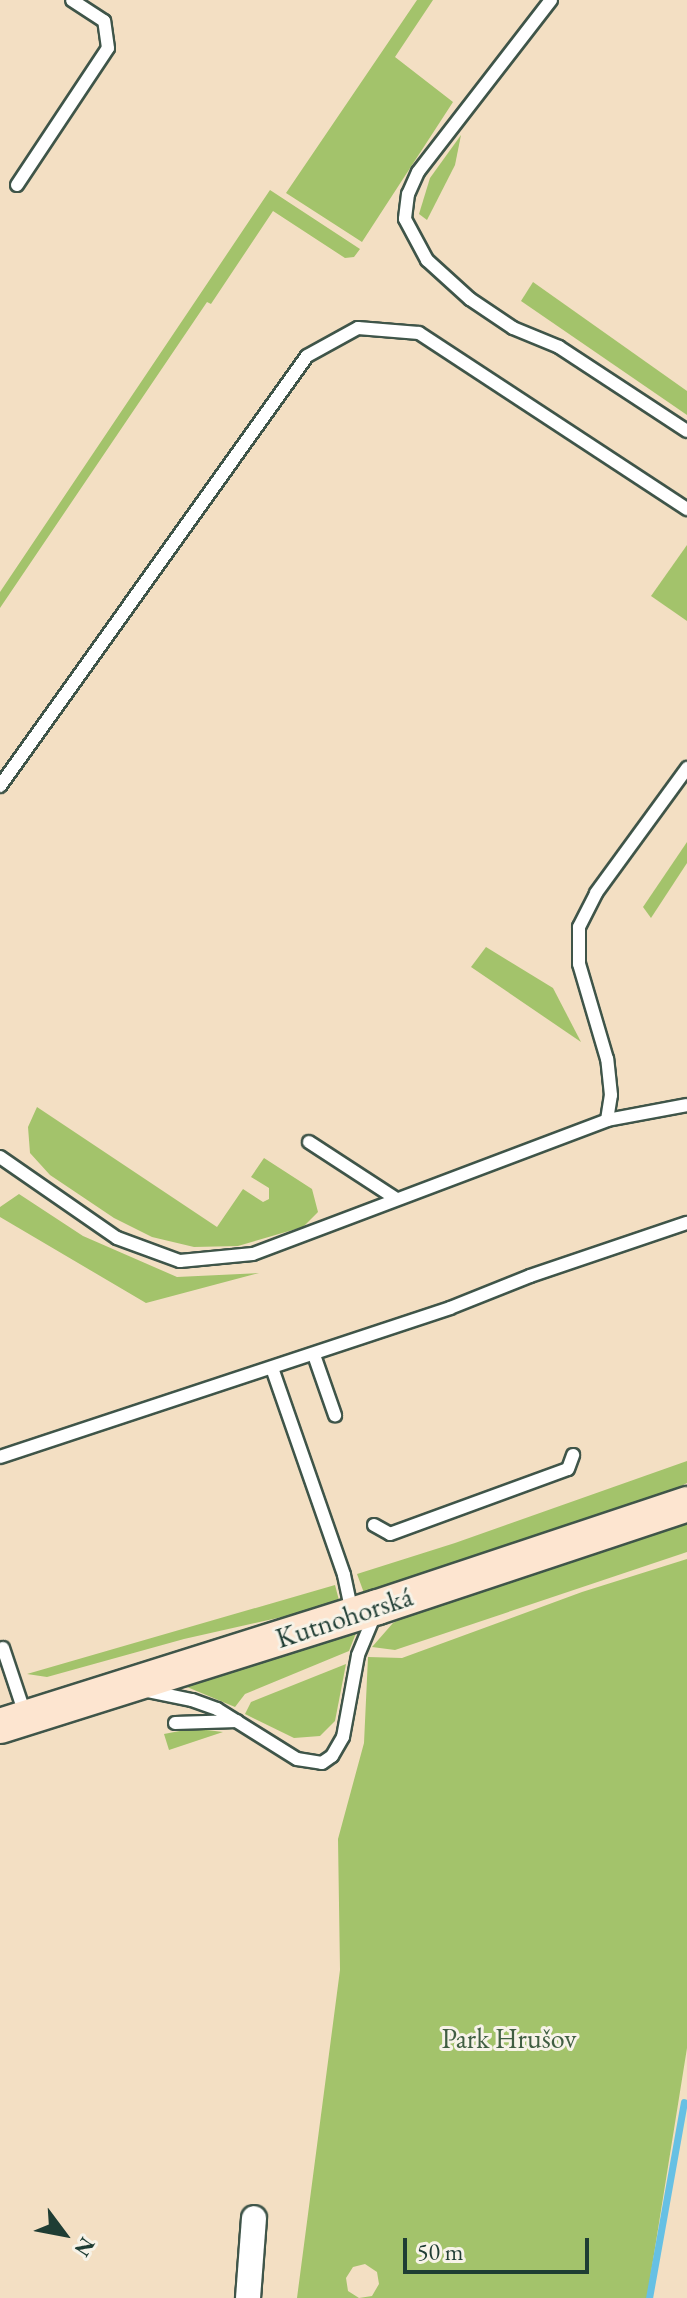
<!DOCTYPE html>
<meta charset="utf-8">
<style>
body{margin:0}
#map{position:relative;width:687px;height:2298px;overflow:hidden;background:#f3dfc3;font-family:"EB Garamond",serif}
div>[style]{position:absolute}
.green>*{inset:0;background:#a3c36b}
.stream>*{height:7px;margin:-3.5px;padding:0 3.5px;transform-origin:3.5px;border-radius:3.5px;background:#66c0e4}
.roads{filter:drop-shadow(2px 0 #3f5549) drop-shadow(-2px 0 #3f5549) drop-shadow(0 2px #3f5549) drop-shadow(0 -2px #3f5549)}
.service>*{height:12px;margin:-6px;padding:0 6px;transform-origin:6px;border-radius:6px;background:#fff}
.minor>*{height:24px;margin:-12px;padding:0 12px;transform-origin:12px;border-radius:12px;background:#fff}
.secondary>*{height:34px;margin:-17px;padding:0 17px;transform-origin:17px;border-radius:17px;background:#fde5d0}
span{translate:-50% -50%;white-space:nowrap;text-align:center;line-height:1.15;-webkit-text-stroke:6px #f7f3e8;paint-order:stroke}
.street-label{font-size:28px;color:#1f3d34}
.park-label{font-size:28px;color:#405e42}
.north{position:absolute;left:24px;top:2194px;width:80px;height:80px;-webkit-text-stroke:6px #f7f3e8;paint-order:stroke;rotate:122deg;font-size:22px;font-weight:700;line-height:32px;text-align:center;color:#1f3d34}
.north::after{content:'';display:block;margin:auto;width:28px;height:36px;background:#1f3d34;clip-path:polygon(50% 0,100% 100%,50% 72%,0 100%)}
.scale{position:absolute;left:403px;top:2238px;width:186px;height:36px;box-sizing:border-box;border:4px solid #1f3d34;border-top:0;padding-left:10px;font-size:24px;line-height:28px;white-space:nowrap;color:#1f3d34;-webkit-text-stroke:6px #f7f3e8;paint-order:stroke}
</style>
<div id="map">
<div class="green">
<i style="clip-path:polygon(417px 0,433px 0,395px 57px,453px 102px,362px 242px,286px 193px)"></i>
<i style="clip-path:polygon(461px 135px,455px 165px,427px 220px,419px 214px,430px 178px)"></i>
<i style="clip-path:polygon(270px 190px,360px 249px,354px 257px,345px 258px,273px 211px,211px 304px,207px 302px,0 608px,0 592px)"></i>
<i style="clip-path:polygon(533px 282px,687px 391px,687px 415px,521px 301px)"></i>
<i style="clip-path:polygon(687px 545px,687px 621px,651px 596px)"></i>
<i style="clip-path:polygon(687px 842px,687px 863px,651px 918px,643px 907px)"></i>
<i style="clip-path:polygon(486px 947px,553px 988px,581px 1042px,471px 967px)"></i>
<i style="clip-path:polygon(37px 1107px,217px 1227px,243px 1189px,263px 1202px,269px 1199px,269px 1188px,251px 1177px,264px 1158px,312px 1189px,318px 1212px,303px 1227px,238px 1246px,194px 1247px,152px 1237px,114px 1218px,50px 1175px,30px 1153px,28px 1127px)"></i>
<i style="clip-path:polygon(19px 1194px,83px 1236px,177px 1277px,259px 1273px,146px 1303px,0 1217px,0 1207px)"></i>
<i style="clip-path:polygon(687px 1461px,687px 1483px,677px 1488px,364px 1593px,357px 1574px,455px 1543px)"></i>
<i style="clip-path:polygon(687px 1521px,687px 1552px,395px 1650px,372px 1647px,393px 1623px,415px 1612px)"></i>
<i style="clip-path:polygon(evenodd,687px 1559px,687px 2048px,647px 2298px,297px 2298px,340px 1970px,338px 1839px,364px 1743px,368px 1657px,402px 1658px,582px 1592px,687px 1559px,365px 2264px,377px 2272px,379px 2284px,372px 2296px,359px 2298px,348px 2291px,346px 2278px,353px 2267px,365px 2264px)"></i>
<i style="clip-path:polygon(335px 1585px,340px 1604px,184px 1639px,47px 1677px,27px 1674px)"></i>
<i style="clip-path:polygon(356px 1633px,349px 1651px,245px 1694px,235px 1707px,187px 1687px)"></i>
<i style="clip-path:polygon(346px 1664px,335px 1721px,320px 1736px,294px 1738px,245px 1714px,251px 1702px)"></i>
<i style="clip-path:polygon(190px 1729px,207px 1730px,223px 1732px,169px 1750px,164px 1734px)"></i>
</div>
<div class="stream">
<i style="left:649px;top:2298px;width:199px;rotate:-79.9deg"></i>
</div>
<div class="roads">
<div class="service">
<i style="left:551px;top:0;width:217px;rotate:127.7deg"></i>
<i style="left:418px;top:172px;width:24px;rotate:114deg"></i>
<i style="left:408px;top:194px;width:25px;rotate:97deg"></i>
<i style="left:405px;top:219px;width:47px;rotate:61.8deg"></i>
<i style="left:427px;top:260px;width:58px;rotate:42.2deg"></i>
<i style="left:470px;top:299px;width:52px;rotate:34deg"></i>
<i style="left:513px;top:328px;width:50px;rotate:22.4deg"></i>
<i style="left:559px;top:347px;width:153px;rotate:33.3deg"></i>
<i style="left:17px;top:185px;width:164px;rotate:-56.4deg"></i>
<i style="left:108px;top:48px;width:27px;rotate:-98deg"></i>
<i style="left:104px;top:21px;width:38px;rotate:-147deg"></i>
<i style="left:0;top:786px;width:528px;rotate:-54.47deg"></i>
<i style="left:307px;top:356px;width:58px;rotate:-28.8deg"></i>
<i style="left:358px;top:328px;width:61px;rotate:4.7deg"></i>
<i style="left:419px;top:333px;width:321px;rotate:33.3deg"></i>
<i style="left:607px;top:1120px;width:81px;rotate:-10.6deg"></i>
<i style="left:309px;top:1142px;width:103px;rotate:33.1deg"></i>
<i style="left:0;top:1157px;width:142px;rotate:34.7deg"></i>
<i style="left:117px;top:1238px;width:67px;rotate:20.1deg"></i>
<i style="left:180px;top:1261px;width:73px;rotate:-5.5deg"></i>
<i style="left:253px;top:1254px;width:379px;rotate:-20.7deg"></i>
<i style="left:607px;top:1120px;width:25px;rotate:-81deg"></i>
<i style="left:611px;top:1095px;width:36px;rotate:-96deg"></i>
<i style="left:607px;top:1059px;width:99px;rotate:-106.4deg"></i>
<i style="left:579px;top:964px;width:37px;rotate:-90deg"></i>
<i style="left:579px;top:927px;width:38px;rotate:-63deg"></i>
<i style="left:596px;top:893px;width:155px;rotate:-53.9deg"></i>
<i style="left:314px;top:1355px;width:64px;rotate:70.7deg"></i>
<i style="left:272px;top:1368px;width:219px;rotate:70.8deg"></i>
<i style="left:344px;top:1575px;width:38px;rotate:78deg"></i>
<i style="left:0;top:1457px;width:474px;rotate:-18.3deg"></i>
<i style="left:450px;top:1308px;width:86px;rotate:-21.8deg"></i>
<i style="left:530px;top:1276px;width:166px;rotate:-18.7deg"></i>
<i style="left:374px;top:1525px;width:18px;rotate:29deg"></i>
<i style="left:390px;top:1534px;width:189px;rotate:-20.1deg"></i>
<i style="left:568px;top:1469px;width:15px;rotate:-70deg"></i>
<i style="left:3px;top:1648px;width:73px;rotate:71.6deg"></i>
<i style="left:148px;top:1691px;width:45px;rotate:11.6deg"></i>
<i style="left:192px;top:1700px;width:27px;rotate:20deg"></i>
<i style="left:217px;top:1709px;width:94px;rotate:32deg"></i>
<i style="left:297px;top:1759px;width:25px;rotate:9deg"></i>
<i style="left:322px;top:1763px;width:12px;rotate:-35deg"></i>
<i style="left:332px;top:1756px;width:22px;rotate:-60deg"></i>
<i style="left:343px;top:1737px;width:83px;rotate:-79.6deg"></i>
<i style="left:358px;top:1655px;width:44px;rotate:-67.5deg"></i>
<i style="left:175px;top:1723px;width:62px;rotate:-1.8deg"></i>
</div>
<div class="minor">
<i style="left:248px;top:2298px;width:80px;rotate:-85.7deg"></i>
</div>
<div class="secondary">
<i style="left:0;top:1726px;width:396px;rotate:-17.5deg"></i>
<i style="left:378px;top:1607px;width:326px;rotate:-18.4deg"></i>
</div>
</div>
<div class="street-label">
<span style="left:344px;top:1617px;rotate:-18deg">Kutnohorská</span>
</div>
<div class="park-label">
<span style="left:509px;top:2038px">Park Hrušov</span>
</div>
<div class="north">N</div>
<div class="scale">50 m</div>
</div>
